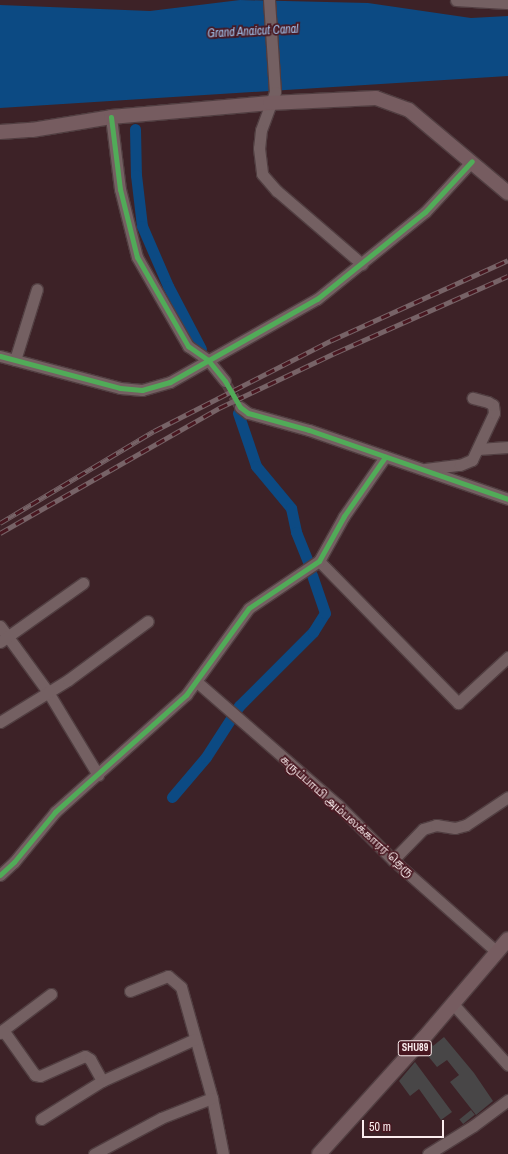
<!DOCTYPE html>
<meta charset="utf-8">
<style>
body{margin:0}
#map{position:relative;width:508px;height:1154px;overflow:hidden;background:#3d2227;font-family:"Archivo Narrow","Noto Sans Tamil",sans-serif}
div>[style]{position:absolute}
.water>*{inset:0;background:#0c4a83}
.canal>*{height:11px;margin:-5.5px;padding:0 5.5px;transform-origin:5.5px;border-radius:5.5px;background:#0c4a83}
.building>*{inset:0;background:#484647;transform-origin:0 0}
.minor-tunnel>*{height:11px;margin-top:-5.5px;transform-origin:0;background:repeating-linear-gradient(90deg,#5a4045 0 11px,transparent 0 16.5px)}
.roads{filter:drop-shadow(1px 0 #513e41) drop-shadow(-1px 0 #513e41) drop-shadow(0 1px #513e41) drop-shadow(0 -1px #513e41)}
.minor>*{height:11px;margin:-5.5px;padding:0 5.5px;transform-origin:5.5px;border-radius:5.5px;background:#746062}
.major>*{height:14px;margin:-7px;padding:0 7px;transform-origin:7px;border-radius:7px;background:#765c60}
.rail>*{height:4.5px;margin-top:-2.25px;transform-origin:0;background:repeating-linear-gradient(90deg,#481720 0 9px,#776367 0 18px);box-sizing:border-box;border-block:1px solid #776367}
.cycleway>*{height:5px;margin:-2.5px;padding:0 2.5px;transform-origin:2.5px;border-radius:2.5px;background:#51ab58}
span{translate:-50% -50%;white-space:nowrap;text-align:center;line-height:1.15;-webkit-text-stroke:3.5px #481720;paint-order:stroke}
.shield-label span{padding:1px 3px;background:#481720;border:1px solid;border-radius:3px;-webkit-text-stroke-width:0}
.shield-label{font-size:10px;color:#fbedee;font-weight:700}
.street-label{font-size:11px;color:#fbedee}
.water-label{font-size:12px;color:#a6cbf6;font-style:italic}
.scale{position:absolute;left:362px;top:1120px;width:82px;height:18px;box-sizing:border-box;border:2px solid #fbedee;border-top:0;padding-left:5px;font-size:12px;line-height:14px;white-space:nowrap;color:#fbedee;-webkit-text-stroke:3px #481720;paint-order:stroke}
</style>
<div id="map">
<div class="water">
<i style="clip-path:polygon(240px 0,368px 3px,471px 18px,508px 16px,508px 76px,0 108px,0 5px,150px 11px)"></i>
</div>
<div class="canal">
<i style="left:135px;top:129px;width:46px;rotate:88.8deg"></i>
<i style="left:136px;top:175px;width:51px;rotate:83.3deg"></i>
<i style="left:142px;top:226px;width:65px;rotate:66.6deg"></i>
<i style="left:168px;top:286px;width:71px;rotate:62.4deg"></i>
<i style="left:238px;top:413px;width:56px;rotate:71.2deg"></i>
<i style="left:256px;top:466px;width:55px;rotate:50.2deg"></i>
<i style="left:291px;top:508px;width:25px;rotate:78deg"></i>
<i style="left:296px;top:532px;width:32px;rotate:68deg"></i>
<i style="left:172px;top:797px;width:52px;rotate:-49.6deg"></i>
<i style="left:206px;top:757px;width:61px;rotate:-57.1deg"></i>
<i style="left:239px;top:706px;width:105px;rotate:-45deg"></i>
<i style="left:313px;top:632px;width:22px;rotate:-58deg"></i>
<i style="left:325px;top:613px;width:40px;rotate:-108.9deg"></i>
</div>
<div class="building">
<i style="clip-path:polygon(444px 1037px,474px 1073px,493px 1101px,476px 1115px,450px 1082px,459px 1075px,447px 1060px,437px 1067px,424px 1051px,431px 1043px,433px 1046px)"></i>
<i style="clip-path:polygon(415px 1062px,452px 1112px,441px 1120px,419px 1089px,410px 1096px,399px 1081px)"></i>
<i style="left:471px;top:1110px;width:6px;height:15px;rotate:51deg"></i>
</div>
<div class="minor-tunnel">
<i style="left:225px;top:381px;width:30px;rotate:60deg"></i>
</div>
<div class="roads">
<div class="minor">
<i style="left:269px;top:0;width:92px;rotate:86.3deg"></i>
<i style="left:275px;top:92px;width:40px;rotate:110.2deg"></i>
<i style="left:261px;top:130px;width:18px;rotate:96deg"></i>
<i style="left:259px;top:148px;width:26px;rotate:83deg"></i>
<i style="left:262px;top:174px;width:23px;rotate:49deg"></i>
<i style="left:277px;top:191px;width:112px;rotate:40.7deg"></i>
<i style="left:456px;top:0;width:52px;rotate:3.3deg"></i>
<i style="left:111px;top:117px;width:73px;rotate:82.9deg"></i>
<i style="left:120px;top:189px;width:70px;rotate:76deg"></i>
<i style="left:137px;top:257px;width:103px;rotate:60.2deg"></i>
<i style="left:188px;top:346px;width:24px;rotate:35deg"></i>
<i style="left:208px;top:360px;width:27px;rotate:51deg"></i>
<i style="left:0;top:356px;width:124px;rotate:14.9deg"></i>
<i style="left:120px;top:388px;width:22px;rotate:5deg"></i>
<i style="left:142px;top:390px;width:29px;rotate:-16deg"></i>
<i style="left:170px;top:382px;width:169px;rotate:-29.5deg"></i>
<i style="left:317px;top:299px;width:139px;rotate:-38.9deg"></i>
<i style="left:425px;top:212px;width:69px;rotate:-47.3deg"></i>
<i style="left:15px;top:360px;width:74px;rotate:-72.8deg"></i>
<i style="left:240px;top:407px;width:10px;rotate:37deg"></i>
<i style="left:248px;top:413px;width:63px;rotate:15.6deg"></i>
<i style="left:309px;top:430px;width:211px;rotate:19.1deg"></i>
<i style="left:478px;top:449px;width:30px;rotate:-4deg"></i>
<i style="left:425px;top:469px;width:35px;rotate:-7deg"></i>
<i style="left:460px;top:465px;width:13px;rotate:-23deg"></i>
<i style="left:472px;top:460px;width:52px;rotate:-64.9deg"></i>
<i style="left:494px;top:413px;width:8px;rotate:-97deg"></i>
<i style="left:493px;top:405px;width:6px;rotate:-149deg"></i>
<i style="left:488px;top:402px;width:16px;rotate:-165deg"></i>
<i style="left:319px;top:561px;width:199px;rotate:45.6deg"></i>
<i style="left:458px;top:703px;width:68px;rotate:-42.6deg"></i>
<i style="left:0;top:626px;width:82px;rotate:54deg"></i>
<i style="left:48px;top:692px;width:97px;rotate:58.9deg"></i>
<i style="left:0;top:642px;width:102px;rotate:-35.4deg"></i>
<i style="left:197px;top:682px;width:187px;rotate:41.1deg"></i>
<i style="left:338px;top:805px;width:78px;rotate:45deg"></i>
<i style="left:393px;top:860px;width:139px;rotate:41.5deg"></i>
<i style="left:0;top:722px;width:80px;rotate:-31.7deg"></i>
<i style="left:68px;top:680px;width:99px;rotate:-36.4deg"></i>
<i style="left:393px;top:860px;width:43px;rotate:-45.9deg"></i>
<i style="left:423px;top:829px;width:14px;rotate:-17deg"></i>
<i style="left:436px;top:825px;width:19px;rotate:9deg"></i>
<i style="left:455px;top:828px;width:11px;rotate:-15deg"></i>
<i style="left:466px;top:825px;width:50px;rotate:-33.7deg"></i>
<i style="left:0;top:875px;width:19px;rotate:-43deg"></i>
<i style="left:14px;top:862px;width:65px;rotate:-50.6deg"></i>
<i style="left:55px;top:812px;width:176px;rotate:-41.8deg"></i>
<i style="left:186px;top:695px;width:107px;rotate:-54.1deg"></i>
<i style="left:249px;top:608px;width:84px;rotate:-33.9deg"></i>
<i style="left:319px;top:561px;width:51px;rotate:-60.9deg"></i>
<i style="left:344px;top:516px;width:72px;rotate:-55.2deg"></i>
<i style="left:130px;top:991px;width:41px;rotate:-21.5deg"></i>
<i style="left:168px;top:976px;width:17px;rotate:40deg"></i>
<i style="left:181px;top:987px;width:115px;rotate:74.4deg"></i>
<i style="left:212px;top:1098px;width:57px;rotate:78.9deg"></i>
<i style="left:453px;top:1004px;width:82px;rotate:48deg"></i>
<i style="left:3px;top:1030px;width:60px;rotate:-36.9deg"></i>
<i style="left:0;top:1033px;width:4px;rotate:-45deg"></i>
<i style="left:3px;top:1030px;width:55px;rotate:54.6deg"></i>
<i style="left:35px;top:1075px;width:5px;rotate:11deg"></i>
<i style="left:40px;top:1076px;width:49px;rotate:-24deg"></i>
<i style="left:85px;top:1056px;width:6px;rotate:31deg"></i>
<i style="left:90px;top:1059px;width:25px;rotate:61deg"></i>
<i style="left:41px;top:1119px;width:72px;rotate:-31.9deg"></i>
<i style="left:102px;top:1081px;width:102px;rotate:-24.3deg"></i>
<i style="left:94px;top:1154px;width:76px;rotate:-28.2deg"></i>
<i style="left:161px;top:1118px;width:55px;rotate:-21.4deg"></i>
<i style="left:428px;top:1154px;width:53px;rotate:-31.9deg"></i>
<i style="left:473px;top:1126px;width:44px;rotate:-36.6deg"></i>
</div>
<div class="major">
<i style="left:0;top:132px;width:32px;rotate:-4deg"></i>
<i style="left:32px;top:130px;width:80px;rotate:-9.3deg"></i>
<i style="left:111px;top:117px;width:160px;rotate:-5deg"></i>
<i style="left:270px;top:103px;width:106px;rotate:-2.7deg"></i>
<i style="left:376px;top:98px;width:35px;rotate:20deg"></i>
<i style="left:409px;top:110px;width:129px;rotate:40deg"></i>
<i style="left:319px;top:1154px;width:155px;rotate:-47.9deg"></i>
<i style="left:423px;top:1039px;width:131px;rotate:-49.6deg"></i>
</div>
</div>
<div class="rail">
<i style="left:0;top:523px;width:179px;rotate:-30.9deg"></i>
<i style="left:154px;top:431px;width:200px;rotate:-27.1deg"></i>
<i style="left:332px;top:340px;width:193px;rotate:-24.4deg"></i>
<i style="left:0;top:533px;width:252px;rotate:-29.7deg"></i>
<i style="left:219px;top:408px;width:131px;rotate:-25.4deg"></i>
<i style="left:337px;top:352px;width:187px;rotate:-24deg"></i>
</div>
<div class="cycleway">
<i style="left:111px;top:117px;width:73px;rotate:82.9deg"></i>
<i style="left:120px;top:189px;width:70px;rotate:76deg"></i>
<i style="left:137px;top:257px;width:103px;rotate:60.2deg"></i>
<i style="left:188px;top:346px;width:24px;rotate:35deg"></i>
<i style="left:208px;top:360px;width:27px;rotate:51deg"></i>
<i style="left:225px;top:381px;width:30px;rotate:60deg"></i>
<i style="left:240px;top:407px;width:10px;rotate:37deg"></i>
<i style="left:248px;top:413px;width:63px;rotate:15.6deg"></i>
<i style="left:309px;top:430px;width:211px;rotate:19.1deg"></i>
<i style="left:0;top:356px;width:124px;rotate:14.9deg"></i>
<i style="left:120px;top:388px;width:22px;rotate:5deg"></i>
<i style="left:142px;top:390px;width:29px;rotate:-16deg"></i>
<i style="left:170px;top:382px;width:169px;rotate:-29.5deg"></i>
<i style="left:317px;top:299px;width:139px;rotate:-38.9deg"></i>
<i style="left:425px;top:212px;width:69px;rotate:-47.3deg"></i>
<i style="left:0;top:875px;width:19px;rotate:-43deg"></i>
<i style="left:14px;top:862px;width:65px;rotate:-50.6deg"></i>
<i style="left:55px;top:812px;width:176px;rotate:-41.8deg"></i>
<i style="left:186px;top:695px;width:107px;rotate:-54.1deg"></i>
<i style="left:249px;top:608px;width:84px;rotate:-33.9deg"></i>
<i style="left:319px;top:561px;width:51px;rotate:-60.9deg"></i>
<i style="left:344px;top:516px;width:72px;rotate:-55.2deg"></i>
</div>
<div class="shield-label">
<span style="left:415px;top:1048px">SHU89</span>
</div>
<div class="street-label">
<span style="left:347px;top:816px;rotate:42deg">கருப்பாயி அம்பலக்காரர் தெரு</span>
</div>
<div class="water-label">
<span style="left:253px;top:32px;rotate:-3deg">Grand Anaicut Canal</span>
</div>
<div class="scale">50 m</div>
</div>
